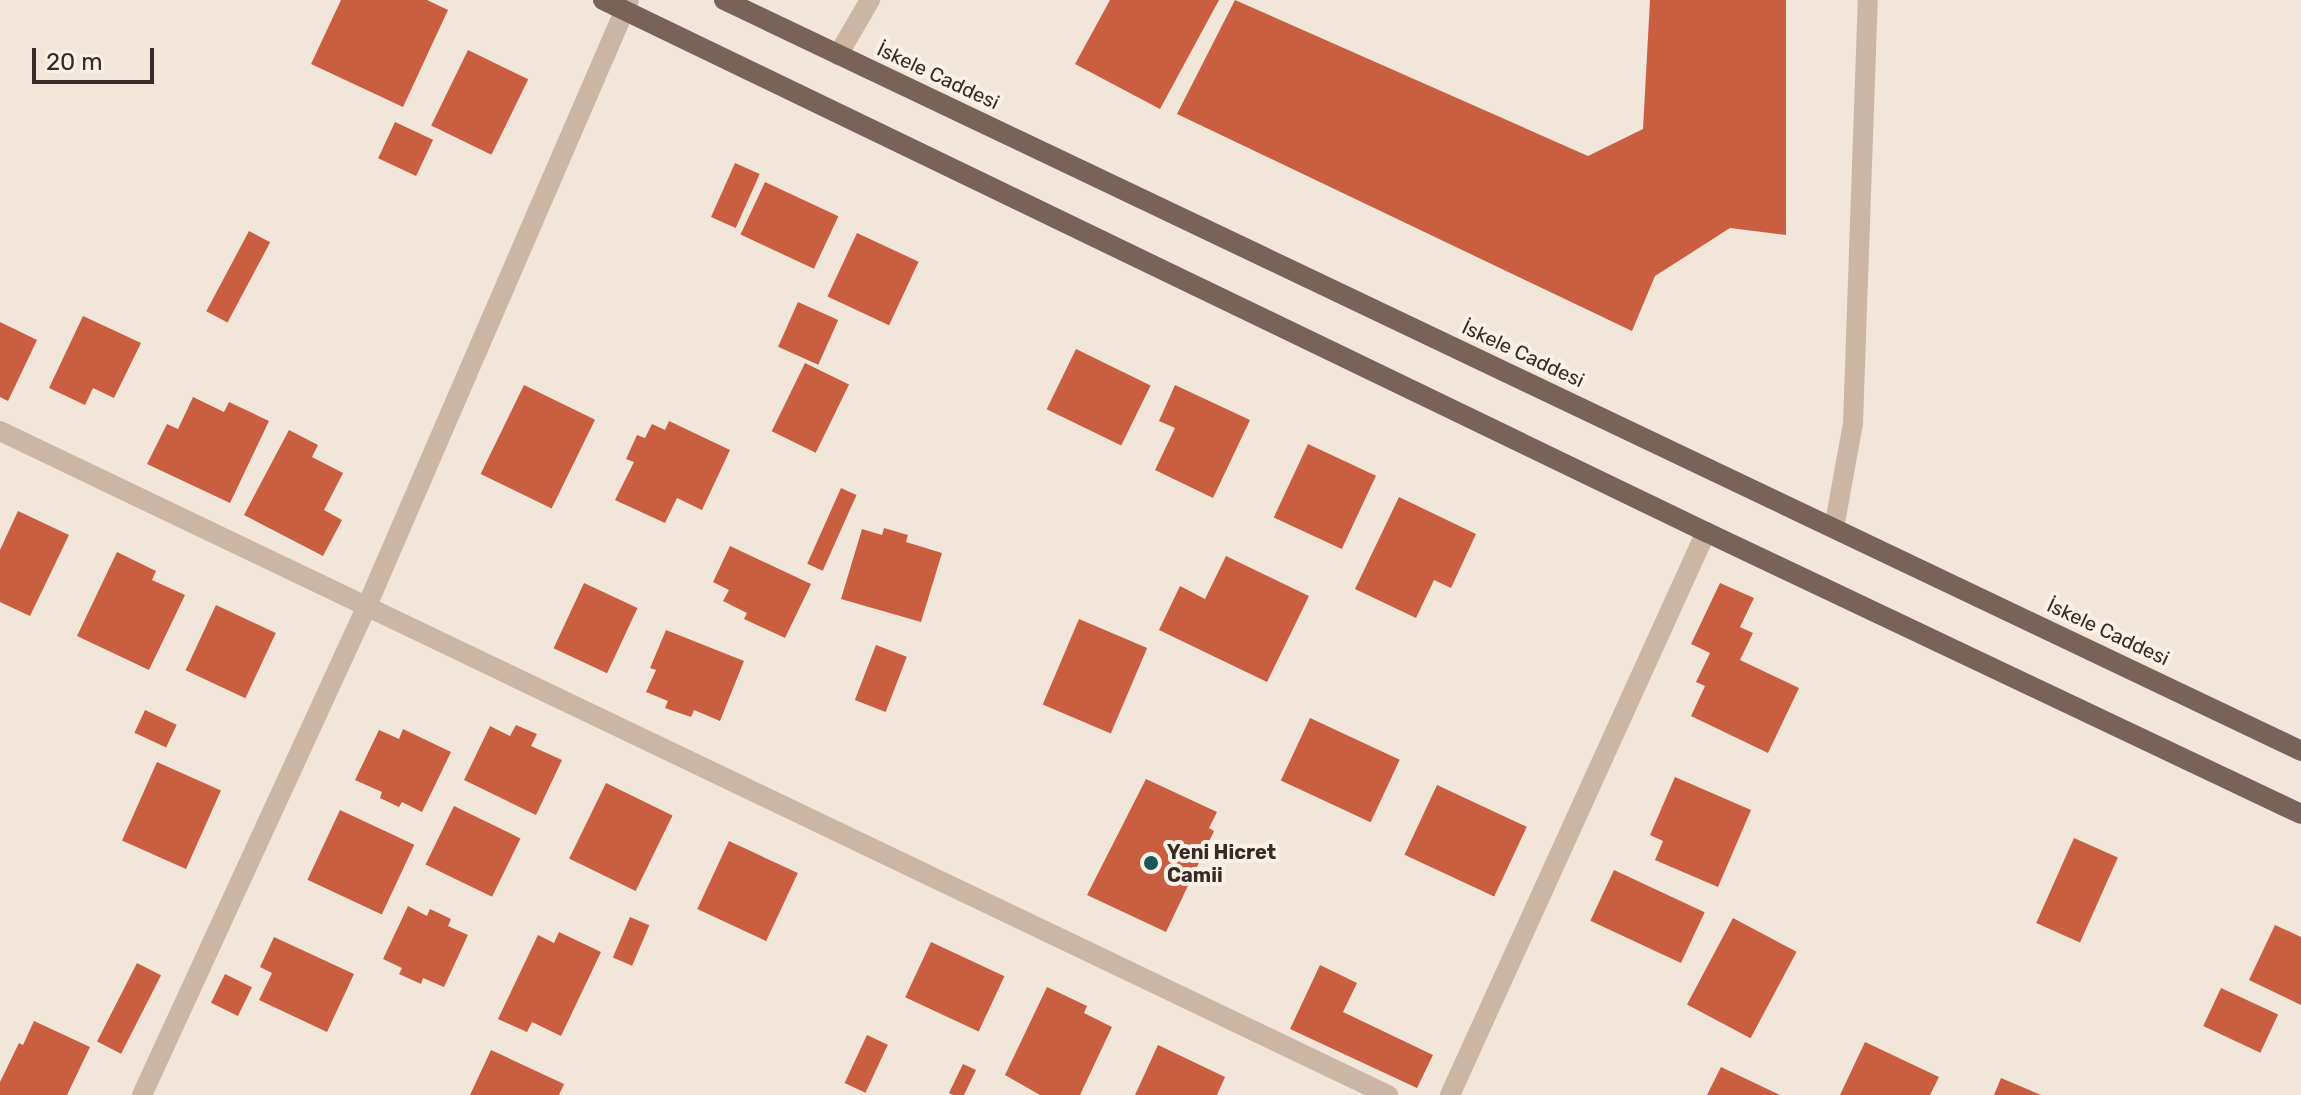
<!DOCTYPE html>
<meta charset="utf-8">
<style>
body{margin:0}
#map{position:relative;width:2301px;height:1095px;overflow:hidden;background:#f2e6da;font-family:Rubik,sans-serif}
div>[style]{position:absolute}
.building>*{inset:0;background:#ca5e40;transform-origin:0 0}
.street>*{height:20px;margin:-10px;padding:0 10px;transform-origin:10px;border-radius:10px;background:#cbb6a6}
.primary>*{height:20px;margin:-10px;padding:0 10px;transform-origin:10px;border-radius:10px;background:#796257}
.dots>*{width:22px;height:22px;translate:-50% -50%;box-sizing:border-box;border:4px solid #faf1e7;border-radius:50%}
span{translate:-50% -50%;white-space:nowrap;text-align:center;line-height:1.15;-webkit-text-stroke:8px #faf1e7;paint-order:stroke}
.street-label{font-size:20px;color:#372b27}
.poi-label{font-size:20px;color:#372b27;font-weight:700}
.left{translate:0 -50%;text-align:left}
.scale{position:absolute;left:32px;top:48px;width:122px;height:36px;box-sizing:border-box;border:4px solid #372b27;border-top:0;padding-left:10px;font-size:24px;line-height:28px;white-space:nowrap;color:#372b27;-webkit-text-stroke:6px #faf1e7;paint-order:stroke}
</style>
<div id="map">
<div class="building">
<i style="clip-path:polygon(341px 0,427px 0,448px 10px,403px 107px,311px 64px)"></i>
<i style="clip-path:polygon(1110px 0,1219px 0,1160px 109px,1075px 64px)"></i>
<i style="clip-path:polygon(1235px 0,1588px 156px,1643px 129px,1650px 0,1786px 0,1786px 235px,1730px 228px,1655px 276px,1632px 331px,1177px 114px)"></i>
<i style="left:468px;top:50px;width:67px;height:84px;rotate:26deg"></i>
<i style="left:395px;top:122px;width:42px;height:40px;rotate:25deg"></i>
<i style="left:735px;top:163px;width:27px;height:59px;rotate:24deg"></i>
<i style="left:765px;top:182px;width:81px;height:58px;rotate:25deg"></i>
<i style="left:249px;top:231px;width:24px;height:91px;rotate:28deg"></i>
<i style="left:857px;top:233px;width:68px;height:70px;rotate:25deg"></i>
<i style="left:798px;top:302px;width:44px;height:49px;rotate:24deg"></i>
<i style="clip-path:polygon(83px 316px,141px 343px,114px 398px,93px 388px,85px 405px,49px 388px)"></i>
<i style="clip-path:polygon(0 322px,37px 340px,8px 401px,0 397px)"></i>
<i style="left:1076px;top:349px;width:83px;height:67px;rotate:26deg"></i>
<i style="left:805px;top:363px;width:49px;height:76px;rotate:26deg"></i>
<i style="left:524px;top:385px;width:79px;height:99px;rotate:26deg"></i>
<i style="clip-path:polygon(1175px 385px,1250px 420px,1213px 498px,1155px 470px,1175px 428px,1159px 421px)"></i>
<i style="clip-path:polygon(193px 397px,224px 412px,229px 402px,269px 421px,230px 503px,147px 464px,167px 424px,178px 429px)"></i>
<i style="clip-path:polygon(669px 421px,730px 450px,702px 510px,677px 498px,665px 523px,615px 500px,634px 462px,626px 459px,637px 435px,645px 438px,652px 424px,665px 430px)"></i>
<i style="clip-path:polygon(289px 430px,318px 445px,312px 457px,343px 473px,324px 510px,342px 520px,323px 556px,244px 515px)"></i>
<i style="left:1308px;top:444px;width:75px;height:81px;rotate:25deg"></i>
<i style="left:841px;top:488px;width:17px;height:83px;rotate:24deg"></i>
<i style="clip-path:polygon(1399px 497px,1476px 534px,1451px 588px,1434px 580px,1416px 618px,1355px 589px)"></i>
<i style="clip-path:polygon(18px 511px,69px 535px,30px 616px,0 602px,0 550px)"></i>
<i style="clip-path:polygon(884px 528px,908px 535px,906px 542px,942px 553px,921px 622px,841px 599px,862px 529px,882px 535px)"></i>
<i style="clip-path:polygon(730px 546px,811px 584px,785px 638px,744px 619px,747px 613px,723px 601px,729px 590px,713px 582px)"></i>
<i style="clip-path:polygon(117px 552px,156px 571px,152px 580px,185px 595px,149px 670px,77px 636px)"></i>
<i style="clip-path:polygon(1226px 556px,1309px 596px,1267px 682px,1159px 630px,1180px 586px,1205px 599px)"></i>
<i style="left:584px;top:583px;width:59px;height:72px;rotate:25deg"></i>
<i style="clip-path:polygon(1720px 583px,1754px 598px,1740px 627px,1753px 633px,1740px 660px,1799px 688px,1768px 753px,1691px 716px,1705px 686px,1696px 682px,1710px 653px,1691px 644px)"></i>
<i style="left:216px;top:605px;width:66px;height:72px;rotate:25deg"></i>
<i style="left:1079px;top:619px;width:74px;height:93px;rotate:23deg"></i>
<i style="clip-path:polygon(666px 630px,744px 661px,720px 721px,694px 710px,691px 717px,665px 708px,668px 701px,646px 692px,656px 670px,650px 668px)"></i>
<i style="left:876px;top:645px;width:33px;height:59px;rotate:21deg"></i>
<i style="left:145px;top:710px;width:35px;height:25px;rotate:25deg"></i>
<i style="left:1310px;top:718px;width:99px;height:69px;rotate:25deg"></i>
<i style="clip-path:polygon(516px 725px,537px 734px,531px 746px,562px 760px,536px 815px,464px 780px,490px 726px,510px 736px)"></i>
<i style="clip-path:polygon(403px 729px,451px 752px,422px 812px,402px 802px,399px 807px,380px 798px,382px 792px,355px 780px,379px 730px,399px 739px)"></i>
<i style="left:157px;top:762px;width:70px;height:86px;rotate:24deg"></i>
<i style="clip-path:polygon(1675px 777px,1751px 810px,1718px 887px,1655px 860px,1663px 841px,1650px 835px)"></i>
<i style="clip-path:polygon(1146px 779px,1217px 812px,1209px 828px,1214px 831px,1166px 932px,1087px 895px)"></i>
<i style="left:606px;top:783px;width:74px;height:84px;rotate:26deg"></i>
<i style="left:1437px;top:785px;width:99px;height:77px;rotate:25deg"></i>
<i style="left:454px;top:806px;width:74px;height:65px;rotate:26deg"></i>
<i style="left:340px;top:810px;width:82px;height:77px;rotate:25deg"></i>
<i style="left:2074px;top:838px;width:48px;height:93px;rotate:24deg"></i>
<i style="left:729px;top:841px;width:76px;height:75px;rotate:25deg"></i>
<i style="left:1614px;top:870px;width:100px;height:56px;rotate:25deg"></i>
<i style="clip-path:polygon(408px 906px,427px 916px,430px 909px,451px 919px,448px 926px,468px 935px,444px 987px,423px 978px,421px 984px,399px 974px,402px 968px,383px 959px)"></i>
<i style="left:630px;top:917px;width:21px;height:44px;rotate:23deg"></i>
<i style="left:1733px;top:918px;width:72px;height:98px;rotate:28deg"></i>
<i style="clip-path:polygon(2275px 925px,2301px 937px,2301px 1005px,2249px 980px)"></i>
<i style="clip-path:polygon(559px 932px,601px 952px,561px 1036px,532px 1022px,527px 1032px,498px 1019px,538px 935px,554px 943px)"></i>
<i style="clip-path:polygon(274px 937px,354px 974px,327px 1032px,259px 1000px,272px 973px,260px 967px)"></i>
<i style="left:931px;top:942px;width:81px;height:61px;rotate:25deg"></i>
<i style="left:137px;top:963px;width:27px;height:88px;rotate:27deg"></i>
<i style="clip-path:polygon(1320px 965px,1357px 983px,1343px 1012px,1433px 1055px,1417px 1088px,1290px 1029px)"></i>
<i style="left:225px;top:974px;width:30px;height:32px;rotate:26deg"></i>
<i style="clip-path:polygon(1047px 987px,1087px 1006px,1084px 1013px,1112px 1027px,1080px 1095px,1040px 1095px,1005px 1075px)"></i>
<i style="left:2221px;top:988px;width:63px;height:42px;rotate:25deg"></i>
<i style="clip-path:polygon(34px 1021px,90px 1047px,67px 1095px,0 1095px,0 1082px,19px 1043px,23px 1045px)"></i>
<i style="left:867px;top:1035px;width:23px;height:53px;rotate:25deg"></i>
<i style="clip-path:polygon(1865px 1042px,1939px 1077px,1930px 1095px,1840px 1095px)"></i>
<i style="clip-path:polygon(1158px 1045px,1225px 1077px,1217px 1095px,1135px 1095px)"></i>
<i style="clip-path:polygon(491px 1050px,564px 1084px,559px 1095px,470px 1095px)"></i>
<i style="clip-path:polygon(963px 1064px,976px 1070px,964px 1095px,953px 1095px,949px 1093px)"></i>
<i style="clip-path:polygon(1721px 1067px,1780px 1095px,1707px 1095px)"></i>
<i style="clip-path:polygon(2001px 1078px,2041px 1095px,1994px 1095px)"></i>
</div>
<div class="street">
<i style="left:838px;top:55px;width:64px;rotate:-59.8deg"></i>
<i style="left:0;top:431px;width:1539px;rotate:25.57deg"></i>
<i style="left:1834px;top:528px;width:107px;rotate:-79.7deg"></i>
<i style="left:1853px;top:423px;width:423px;rotate:-88deg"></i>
<i style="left:142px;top:1095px;width:536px;rotate:-65.3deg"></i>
<i style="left:366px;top:608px;width:662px;rotate:-66.61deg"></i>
<i style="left:1450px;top:1095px;width:618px;rotate:-65.55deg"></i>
</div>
<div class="primary">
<i style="left:603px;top:0;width:1225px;rotate:25.75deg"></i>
<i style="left:1706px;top:532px;width:658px;rotate:25.36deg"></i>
<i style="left:724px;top:0;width:1747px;rotate:25.46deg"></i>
</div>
<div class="dots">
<i style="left:1151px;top:863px;background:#1b575a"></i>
</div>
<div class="street-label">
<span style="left:938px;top:76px;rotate:25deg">İskele Caddesi</span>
<span style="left:1523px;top:354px;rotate:25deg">İskele Caddesi</span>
<span style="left:2108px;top:632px;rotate:25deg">İskele Caddesi</span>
</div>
<div class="poi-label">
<span class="left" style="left:1167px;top:864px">Yeni Hicret<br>Camii</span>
</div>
<div class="scale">20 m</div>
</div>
